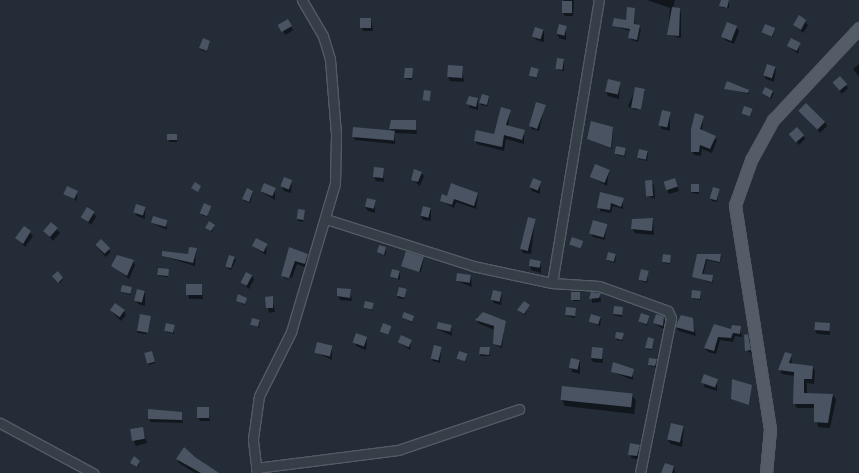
<!DOCTYPE html>
<style>
body{margin:0}
#map{position:relative;width:859px;height:473px;overflow:hidden;background:#232c37;font-family:Figtree,sans-serif}
div>[style]{position:absolute}
.shadow>*{inset:0;background:#0007;transform-origin:0 0}
.building>*{inset:0;background:#495361;transform-origin:0 0}
.roads{filter:drop-shadow(1px 0 #545b66) drop-shadow(-1px 0 #545b66) drop-shadow(0 1px #545b66) drop-shadow(0 -1px #545b66)}
.minor>*{height:9px;margin:-4.5px;padding:0 4.5px;transform-origin:4.5px;border-radius:4.5px;background:#363e48}
.major>*{height:11px;margin:-5.5px;padding:0 5.5px;transform-origin:5.5px;border-radius:5.5px;background:#545c68}
span{translate:-50% -50%;white-space:nowrap;text-align:center;line-height:1.15;-webkit-text-stroke:4px #1c232d;paint-order:stroke}
</style>
<div id="map">
<div class="shadow">
<i style="clip-path:polygon(564px 0,574px 0,573px 16px,565px 16px,563px 13px)"></i>
<i style="clip-path:polygon(647px 0,675px 0,673px 8px,681px 12px,681px 38px,668px 35px,670px 8px)"></i>
<i style="left:722px;top:0;width:7px;height:8px"></i>
<i style="clip-path:polygon(634px 9px,635px 25px,641px 29px,638px 42px,631px 40px,630px 31px,614px 26px,627px 21px)"></i>
<i style="clip-path:polygon(799px 17px,808px 25px,803px 33px,794px 25px)"></i>
<i style="clip-path:polygon(371px 19px,373px 31px,363px 31px,361px 27px)"></i>
<i style="left:287px;top:20px;width:12px;height:9px;rotate:59deg"></i>
<i style="clip-path:polygon(566px 27px,566px 40px,559px 38px,557px 34px)"></i>
<i style="clip-path:polygon(736px 27px,739px 31px,734px 44px,725px 40px,723px 36px)"></i>
<i style="clip-path:polygon(774px 29px,773px 37px,763px 32px)"></i>
<i style="clip-path:polygon(544px 30px,544px 42px,536px 40px,534px 36px)"></i>
<i style="clip-path:polygon(210px 42px,207px 52px,201px 50px,200px 48px)"></i>
<i style="clip-path:polygon(800px 44px,798px 54px,788px 46px)"></i>
<i style="clip-path:polygon(564px 60px,564px 71px,558px 70px,557px 68px)"></i>
<i style="clip-path:polygon(859px 64px,859px 77px,853px 69px)"></i>
<i style="clip-path:polygon(462px 67px,464px 82px,450px 81px,448px 77px)"></i>
<i style="clip-path:polygon(776px 68px,774px 82px,766px 79px,764px 75px)"></i>
<i style="clip-path:polygon(412px 69px,412px 80px,406px 79px,405px 77px)"></i>
<i style="clip-path:polygon(538px 70px,537px 79px,531px 77px,530px 76px)"></i>
<i style="clip-path:polygon(620px 83px,619px 99px,608px 96px,606px 92px)"></i>
<i style="clip-path:polygon(846px 85px,848px 88px,842px 94px,836px 86px)"></i>
<i style="left:636px;top:88px;width:10px;height:20px;rotate:24deg"></i>
<i style="clip-path:polygon(725px 88px,748px 91px,749px 93px,748px 94px)"></i>
<i style="clip-path:polygon(766px 88px,774px 93px,771px 99px,763px 93px)"></i>
<i style="clip-path:polygon(489px 97px,488px 106px,481px 105px,480px 103px)"></i>
<i style="clip-path:polygon(478px 99px,478px 110px,470px 108px,468px 104px)"></i>
<i style="clip-path:polygon(545px 105px,539px 131px,532px 129px,530px 126px)"></i>
<i style="clip-path:polygon(752px 110px,751px 117px,742px 113px)"></i>
<i style="clip-path:polygon(510px 111px,508px 127px,524px 131px,524px 144px,506px 139px,504px 151px,477px 144px,475px 140px,495px 135px)"></i>
<i style="clip-path:polygon(800px 111px,825px 122px,827px 126px,820px 133px)"></i>
<i style="clip-path:polygon(670px 113px,670px 131px,662px 129px,660px 125px)"></i>
<i style="clip-path:polygon(703px 117px,702px 131px,717px 140px,712px 153px,702px 149px,701px 156px,694px 155px,692px 151px)"></i>
<i style="clip-path:polygon(415px 121px,417px 134px,395px 133px,395px 144px,355px 140px,353px 136px,392px 131px,390px 129px)"></i>
<i style="clip-path:polygon(613px 128px,612px 149px,588px 139px)"></i>
<i style="clip-path:polygon(168px 135px,176px 135px,177px 142px,169px 142px)"></i>
<i style="clip-path:polygon(803px 135px,805px 139px,799px 145px,793px 138px)"></i>
<i style="clip-path:polygon(626px 149px,625px 157px,617px 155px,616px 154px)"></i>
<i style="clip-path:polygon(648px 152px,647px 161px,639px 159px,638px 157px)"></i>
<i style="clip-path:polygon(383px 169px,384px 182px,376px 181px,374px 177px)"></i>
<i style="clip-path:polygon(609px 170px,607px 186px,591px 177px)"></i>
<i style="clip-path:polygon(421px 173px,424px 176px,420px 186px,412px 179px)"></i>
<i style="clip-path:polygon(675px 179px,679px 191px,669px 194px,667px 191px)"></i>
<i style="clip-path:polygon(292px 180px,291px 193px,284px 191px,282px 187px)"></i>
<i style="clip-path:polygon(540px 181px,540px 194px,532px 191px,530px 187px)"></i>
<i style="clip-path:polygon(646px 181px,654px 185px,655px 199px,647px 196px)"></i>
<i style="clip-path:polygon(699px 185px,699px 194px,692px 193px,691px 192px)"></i>
<i style="clip-path:polygon(275px 188px,275px 200px,262px 192px)"></i>
<i style="clip-path:polygon(719px 190px,717px 202px,712px 201px,711px 199px)"></i>
<i style="clip-path:polygon(77px 191px,77px 201px,65px 194px)"></i>
<i style="clip-path:polygon(253px 192px,250px 203px,244px 201px,243px 199px)"></i>
<i style="clip-path:polygon(601px 193px,623px 199px,623px 209px,613px 206px,611px 213px,600px 211px)"></i>
<i style="clip-path:polygon(478px 194px,476px 209px,456px 202px,454px 208px,441px 201px,448px 197px)"></i>
<i style="clip-path:polygon(375px 201px,375px 213px,368px 211px,365px 207px)"></i>
<i style="clip-path:polygon(210px 207px,207px 217px,202px 215px,201px 213px)"></i>
<i style="clip-path:polygon(145px 208px,145px 219px,137px 216px,134px 212px)"></i>
<i style="clip-path:polygon(431px 209px,431px 221px,423px 220px,421px 216px)"></i>
<i style="clip-path:polygon(304px 211px,303px 222px,298px 221px,297px 219px)"></i>
<i style="clip-path:polygon(94px 213px,96px 217px,91px 225px,82px 217px)"></i>
<i style="clip-path:polygon(653px 219px,654px 235px,635px 233px,632px 229px)"></i>
<i style="clip-path:polygon(535px 220px,531px 254px,523px 253px,521px 249px)"></i>
<i style="clip-path:polygon(166px 221px,167px 230px,152px 223px)"></i>
<i style="clip-path:polygon(51px 223px,60px 233px,53px 241px,45px 231px)"></i>
<i style="clip-path:polygon(606px 224px,605px 240px,593px 237px,591px 233px)"></i>
<i style="clip-path:polygon(214px 226px,212px 232px,206px 228px)"></i>
<i style="clip-path:polygon(24px 227px,33px 236px,25px 247px,16px 238px)"></i>
<i style="left:101px;top:240px;width:16px;height:7px;rotate:52deg"></i>
<i style="clip-path:polygon(582px 242px,581px 249px,570px 244px)"></i>
<i style="clip-path:polygon(267px 244px,266px 255px,253px 246px)"></i>
<i style="clip-path:polygon(379px 246px,386px 250px,385px 256px,378px 252px)"></i>
<i style="clip-path:polygon(196px 249px,195px 266px,163px 256px,188px 255px)"></i>
<i style="clip-path:polygon(290px 249px,309px 258px,307px 268px,297px 264px,292px 278px,284px 276px,291px 282px,282px 276px)"></i>
<i style="clip-path:polygon(616px 255px,615px 263px,608px 261px,607px 260px)"></i>
<i style="clip-path:polygon(698px 255px,722px 256px,720px 263px,707px 260px,703px 275px,712px 276px,713px 283px,693px 277px)"></i>
<i style="clip-path:polygon(230px 256px,236px 260px,231px 270px,225px 266px)"></i>
<i style="clip-path:polygon(670px 256px,670px 264px,664px 263px,663px 262px)"></i>
<i style="clip-path:polygon(424px 258px,421px 272px,403px 265px)"></i>
<i style="clip-path:polygon(530px 260px,541px 262px,541px 273px,531px 270px)"></i>
<i style="clip-path:polygon(133px 261px,135px 265px,129px 279px,113px 266px)"></i>
<i style="clip-path:polygon(168px 270px,168px 277px,159px 276px,158px 275px)"></i>
<i style="clip-path:polygon(400px 272px,400px 280px,393px 278px,392px 277px)"></i>
<i style="clip-path:polygon(648px 272px,647px 283px,641px 281px,640px 280px)"></i>
<i style="clip-path:polygon(251px 275px,254px 279px,249px 289px,242px 283px)"></i>
<i style="clip-path:polygon(471px 276px,472px 287px,457px 281px)"></i>
<i style="clip-path:polygon(54px 278px,63px 278px,63px 280px,59px 283px)"></i>
<i style="clip-path:polygon(201px 285px,203px 299px,189px 299px,187px 286px)"></i>
<i style="clip-path:polygon(131px 288px,131px 295px,121px 292px)"></i>
<i style="clip-path:polygon(350px 290px,352px 301px,340px 300px,338px 296px)"></i>
<i style="clip-path:polygon(406px 290px,405px 299px,398px 298px,397px 296px)"></i>
<i style="clip-path:polygon(145px 292px,145px 306px,138px 304px,136px 300px)"></i>
<i style="clip-path:polygon(701px 292px,701px 300px,693px 299px,692px 298px)"></i>
<i style="clip-path:polygon(502px 293px,501px 305px,494px 303px,492px 299px)"></i>
<i style="clip-path:polygon(579px 293px,580px 301px,573px 301px,573px 300px)"></i>
<i style="clip-path:polygon(592px 293px,600px 294px,601px 302px,592px 303px)"></i>
<i style="left:272px;top:297px;width:15px;height:6px;rotate:79deg"></i>
<i style="clip-path:polygon(246px 298px,245px 305px,237px 301px)"></i>
<i style="clip-path:polygon(373px 304px,373px 311px,364px 308px)"></i>
<i style="clip-path:polygon(529px 305px,525px 315px,520px 312px,519px 310px)"></i>
<i style="clip-path:polygon(622px 308px,622px 317px,614px 315px,613px 314px)"></i>
<i style="clip-path:polygon(575px 309px,575px 318px,567px 316px,566px 315px)"></i>
<i style="clip-path:polygon(110px 310px,124px 311px,126px 315px,121px 321px)"></i>
<i style="clip-path:polygon(477px 316px,505px 322px,502px 348px,494px 344px,497px 331px,478px 323px)"></i>
<i style="clip-path:polygon(150px 317px,147px 334px,138px 333px,137px 331px)"></i>
<i style="clip-path:polygon(413px 317px,412px 323px,403px 318px)"></i>
<i style="clip-path:polygon(649px 317px,647px 326px,639px 321px)"></i>
<i style="clip-path:polygon(663px 317px,665px 321px,665px 330px,654px 323px)"></i>
<i style="clip-path:polygon(601px 318px,600px 326px,590px 322px)"></i>
<i style="clip-path:polygon(692px 319px,696px 336px,679px 331px,676px 327px)"></i>
<i style="clip-path:polygon(260px 321px,259px 328px,251px 324px)"></i>
<i style="clip-path:polygon(829px 324px,830px 335px,817px 334px,815px 330px)"></i>
<i style="clip-path:polygon(714px 325px,732px 330px,740px 327px,742px 337px,735px 336px,733px 342px,720px 340px,716px 354px,708px 352px,705px 348px)"></i>
<i style="clip-path:polygon(174px 326px,174px 334px,167px 332px,166px 331px)"></i>
<i style="clip-path:polygon(451px 326px,452px 336px,437px 329px)"></i>
<i style="clip-path:polygon(390px 327px,388px 335px,381px 331px)"></i>
<i style="clip-path:polygon(356px 334px,367px 338px,366px 350px,356px 346px)"></i>
<i style="clip-path:polygon(623px 334px,623px 341px,617px 340px,616px 338px)"></i>
<i style="clip-path:polygon(748px 336px,750px 339px,752px 354px,746px 350px)"></i>
<i style="clip-path:polygon(654px 340px,652px 350px,647px 349px,646px 348px)"></i>
<i style="clip-path:polygon(411px 341px,410px 350px,399px 342px)"></i>
<i style="clip-path:polygon(332px 347px,332px 360px,315px 352px)"></i>
<i style="clip-path:polygon(441px 348px,440px 363px,433px 361px,431px 357px)"></i>
<i style="clip-path:polygon(489px 348px,490px 356px,481px 356px,480px 354px)"></i>
<i style="clip-path:polygon(602px 349px,603px 363px,593px 362px,591px 358px)"></i>
<i style="clip-path:polygon(152px 354px,155px 363px,149px 365px,148px 363px)"></i>
<i style="clip-path:polygon(791px 354px,792px 364px,813px 367px,815px 371px,814px 384px,807px 383px,807px 394px,833px 395px,836px 400px,830px 428px,818px 427px,815px 408px,797px 408px,794px 403px,795px 376px,782px 374px,780px 369px)"></i>
<i style="clip-path:polygon(467px 355px,466px 362px,458px 358px)"></i>
<i style="clip-path:polygon(571px 359px,580px 361px,580px 374px,572px 372px)"></i>
<i style="clip-path:polygon(656px 360px,656px 367px,650px 366px,649px 365px)"></i>
<i style="clip-path:polygon(633px 369px,633px 380px,612px 372px)"></i>
<i style="clip-path:polygon(705px 375px,717px 380px,717px 391px,704px 387px)"></i>
<i style="clip-path:polygon(751px 386px,750px 404px,732px 398px)"></i>
<i style="clip-path:polygon(632px 395px,636px 401px,634px 414px,565px 406px,562px 400px)"></i>
<i style="clip-path:polygon(208px 408px,210px 421px,200px 421px,198px 417px)"></i>
<i style="clip-path:polygon(181px 413px,183px 423px,151px 422px,149px 419px)"></i>
<i style="clip-path:polygon(684px 427px,682px 447px,671px 444px,668px 440px)"></i>
<i style="clip-path:polygon(142px 428px,147px 443px,136px 446px,134px 442px)"></i>
<i style="clip-path:polygon(639px 445px,639px 460px,632px 458px,629px 454px)"></i>
<i style="clip-path:polygon(184px 449px,216px 472px,216px 473px,195px 473px,179px 463px,177px 459px)"></i>
<i style="clip-path:polygon(140px 462px,138px 468px,131px 463px)"></i>
<i style="clip-path:polygon(674px 467px,675px 473px,662px 473px)"></i>
</div>
<div class="building">
<i style="clip-path:polygon(721px 0,729px 0,727px 8px,719px 6px)"></i>
<i style="left:562px;top:1px;width:10px;height:12px"></i>
<i style="clip-path:polygon(627px 7px,635px 8px,634px 24px,640px 25px,637px 40px,628px 38px,630px 29px,612px 26px,614px 18px,626px 20px)"></i>
<i style="clip-path:polygon(672px 7px,680px 8px,679px 36px,667px 35px)"></i>
<i style="clip-path:polygon(799px 15px,806px 20px,801px 30px,793px 25px)"></i>
<i style="left:360px;top:18px;width:11px;height:10px"></i>
<i style="left:288px;top:19px;width:8px;height:12px;rotate:60deg"></i>
<i style="left:727px;top:22px;width:11px;height:16px;rotate:22deg"></i>
<i style="left:559px;top:24px;width:8px;height:10px;rotate:14deg"></i>
<i style="left:765px;top:24px;width:11px;height:9px;rotate:22deg"></i>
<i style="left:535px;top:27px;width:9px;height:10px;rotate:18deg"></i>
<i style="clip-path:polygon(203px 38px,210px 41px,207px 51px,199px 48px)"></i>
<i style="left:791px;top:38px;width:11px;height:9px;rotate:27deg"></i>
<i style="left:557px;top:58px;width:7px;height:11px;rotate:8deg"></i>
<i style="left:767px;top:64px;width:9px;height:12px;rotate:18deg"></i>
<i style="left:448px;top:65px;width:15px;height:12px;rotate:4deg"></i>
<i style="left:531px;top:67px;width:8px;height:9px;rotate:14deg"></i>
<i style="clip-path:polygon(405px 68px,413px 68px,412px 78px,404px 78px)"></i>
<i style="left:840px;top:76px;width:11px;height:10px;rotate:49deg"></i>
<i style="left:608px;top:79px;width:13px;height:13px;rotate:13deg"></i>
<i style="clip-path:polygon(727px 81px,749px 90px,748px 93px,724px 89px)"></i>
<i style="left:635px;top:87px;width:10px;height:21px;rotate:11deg"></i>
<i style="clip-path:polygon(765px 87px,773px 91px,770px 98px,762px 93px)"></i>
<i style="left:424px;top:90px;width:7px;height:10px;rotate:8deg"></i>
<i style="clip-path:polygon(482px 94px,489px 96px,487px 105px,479px 103px)"></i>
<i style="clip-path:polygon(469px 96px,478px 98px,476px 107px,466px 104px)"></i>
<i style="clip-path:polygon(536px 102px,546px 105px,537px 129px,529px 126px)"></i>
<i style="left:806px;top:103px;width:27px;height:11px;rotate:45deg"></i>
<i style="left:744px;top:106px;width:9px;height:8px;rotate:18deg"></i>
<i style="clip-path:polygon(501px 107px,511px 110px,506px 125px,525px 130px,522px 140px,504px 135px,502px 147px,474px 141px,476px 130px,494px 134px)"></i>
<i style="left:662px;top:110px;width:9px;height:16px;rotate:13deg"></i>
<i style="clip-path:polygon(695px 113px,704px 116px,700px 129px,716px 136px,710px 149px,700px 145px,699px 152px,691px 152px,691px 129px)"></i>
<i style="clip-path:polygon(391px 120px,416px 120px,416px 130px,389px 129px)"></i>
<i style="clip-path:polygon(591px 121px,613px 127px,611px 148px,587px 139px)"></i>
<i style="left:353px;top:127px;width:42px;height:10px;rotate:5deg"></i>
<i style="left:797px;top:127px;width:11px;height:11px;rotate:49deg"></i>
<i style="left:167px;top:134px;width:10px;height:6px"></i>
<i style="left:616px;top:146px;width:10px;height:8px;rotate:11deg"></i>
<i style="left:639px;top:149px;width:9px;height:9px;rotate:13deg"></i>
<i style="left:595px;top:164px;width:16px;height:14px;rotate:22deg"></i>
<i style="left:374px;top:167px;width:10px;height:10px;rotate:6deg"></i>
<i style="clip-path:polygon(414px 169px,422px 172px,418px 182px,411px 180px)"></i>
<i style="left:284px;top:177px;width:9px;height:10px;rotate:21deg"></i>
<i style="left:533px;top:178px;width:9px;height:10px;rotate:21deg"></i>
<i style="left:675px;top:178px;width:9px;height:12px;rotate:72deg"></i>
<i style="left:652px;top:180px;width:16px;height:7px;rotate:86deg"></i>
<i style="clip-path:polygon(195px 182px,201px 186px,198px 192px,191px 188px)"></i>
<i style="left:264px;top:183px;width:13px;height:9px;rotate:23deg"></i>
<i style="clip-path:polygon(451px 183px,478px 193px,474px 206px,454px 199px,452px 205px,440px 201px,442px 194px,447px 196px)"></i>
<i style="left:691px;top:184px;width:8px;height:8px"></i>
<i style="left:67px;top:186px;width:12px;height:9px;rotate:24deg"></i>
<i style="left:713px;top:187px;width:7px;height:12px;rotate:16deg"></i>
<i style="clip-path:polygon(247px 188px,253px 191px,249px 202px,242px 199px)"></i>
<i style="clip-path:polygon(600px 192px,624px 198px,621px 207px,611px 203px,610px 210px,597px 208px)"></i>
<i style="left:367px;top:198px;width:9px;height:9px;rotate:13deg"></i>
<i style="left:204px;top:203px;width:8px;height:11px;rotate:23deg"></i>
<i style="left:136px;top:204px;width:10px;height:9px;rotate:17deg"></i>
<i style="left:423px;top:206px;width:8px;height:10px;rotate:14deg"></i>
<i style="left:87px;top:207px;width:9px;height:12px;rotate:32deg"></i>
<i style="left:298px;top:209px;width:7px;height:10px;rotate:8deg"></i>
<i style="left:153px;top:216px;width:15px;height:7px;rotate:16deg"></i>
<i style="left:528px;top:217px;width:8px;height:33px;rotate:14deg"></i>
<i style="clip-path:polygon(653px 218px,652px 231px,631px 229px,632px 219px)"></i>
<i style="left:593px;top:220px;width:15px;height:14px;rotate:16deg"></i>
<i style="clip-path:polygon(209px 221px,215px 225px,211px 231px,205px 228px)"></i>
<i style="left:51px;top:222px;width:9px;height:12px;rotate:41deg"></i>
<i style="clip-path:polygon(24px 226px,31px 231px,23px 244px,15px 238px)"></i>
<i style="left:572px;top:237px;width:12px;height:8px;rotate:20deg"></i>
<i style="left:256px;top:238px;width:13px;height:9px;rotate:27deg"></i>
<i style="left:101px;top:239px;width:13px;height:8px;rotate:45deg"></i>
<i style="clip-path:polygon(379px 245px,386px 247px,384px 255px,377px 252px)"></i>
<i style="clip-path:polygon(189px 247px,197px 248px,193px 263px,162px 256px,162px 251px,188px 254px)"></i>
<i style="clip-path:polygon(289px 247px,308px 254px,305px 264px,295px 261px,289px 278px,281px 276px)"></i>
<i style="left:406px;top:251px;width:19px;height:16px;rotate:18deg"></i>
<i style="left:608px;top:252px;width:8px;height:8px;rotate:14deg"></i>
<i style="left:663px;top:254px;width:8px;height:8px;rotate:7deg"></i>
<i style="clip-path:polygon(697px 254px,721px 254px,720px 262px,706px 259px,702px 274px,713px 275px,712px 282px,692px 277px)"></i>
<i style="clip-path:polygon(117px 255px,134px 260px,127px 276px,111px 266px)"></i>
<i style="left:229px;top:255px;width:6px;height:12px;rotate:18deg"></i>
<i style="left:530px;top:259px;width:11px;height:7px;rotate:10deg"></i>
<i style="left:158px;top:268px;width:11px;height:7px;rotate:5deg"></i>
<i style="left:392px;top:269px;width:8px;height:8px;rotate:14deg"></i>
<i style="left:641px;top:269px;width:8px;height:11px;rotate:14deg"></i>
<i style="clip-path:polygon(58px 271px,63px 278px,58px 283px,52px 276px)"></i>
<i style="left:246px;top:272px;width:7px;height:12px;rotate:27deg"></i>
<i style="left:457px;top:273px;width:14px;height:8px;rotate:8deg"></i>
<i style="left:202px;top:284px;width:11px;height:16px;rotate:90deg"></i>
<i style="left:122px;top:285px;width:10px;height:7px;rotate:11deg"></i>
<i style="left:399px;top:287px;width:8px;height:9px;rotate:14deg"></i>
<i style="clip-path:polygon(337px 288px,351px 289px,350px 298px,337px 296px)"></i>
<i style="left:137px;top:289px;width:8px;height:12px;rotate:14deg"></i>
<i style="left:493px;top:290px;width:9px;height:10px;rotate:13deg"></i>
<i style="left:692px;top:290px;width:9px;height:8px;rotate:6deg"></i>
<i style="left:571px;top:292px;width:9px;height:8px"></i>
<i style="clip-path:polygon(591px 292px,601px 293px,599px 298px,589px 299px)"></i>
<i style="clip-path:polygon(238px 294px,247px 298px,245px 304px,236px 301px)"></i>
<i style="clip-path:polygon(273px 296px,273px 308px,266px 308px,265px 297px)"></i>
<i style="left:365px;top:301px;width:9px;height:7px;rotate:13deg"></i>
<i style="clip-path:polygon(524px 301px,530px 305px,524px 314px,517px 310px)"></i>
<i style="left:115px;top:303px;width:12px;height:9px;rotate:35deg"></i>
<i style="left:614px;top:306px;width:9px;height:8px;rotate:6deg"></i>
<i style="left:566px;top:307px;width:10px;height:8px;rotate:6deg"></i>
<i style="left:404px;top:312px;width:11px;height:6px;rotate:22deg"></i>
<i style="clip-path:polygon(483px 312px,506px 321px,501px 346px,493px 344px,494px 326px,475px 320px)"></i>
<i style="left:641px;top:313px;width:9px;height:9px;rotate:18deg"></i>
<i style="left:140px;top:314px;width:11px;height:17px;rotate:10deg"></i>
<i style="left:591px;top:314px;width:10px;height:8px;rotate:17deg"></i>
<i style="clip-path:polygon(656px 314px,664px 316px,663px 326px,653px 323px)"></i>
<i style="clip-path:polygon(681px 315px,693px 318px,694px 332px,675px 327px)"></i>
<i style="left:252px;top:318px;width:8px;height:7px;rotate:14deg"></i>
<i style="left:438px;top:322px;width:14px;height:7px;rotate:12deg"></i>
<i style="left:815px;top:322px;width:15px;height:8px;rotate:4deg"></i>
<i style="left:166px;top:323px;width:9px;height:8px;rotate:13deg"></i>
<i style="left:383px;top:323px;width:9px;height:9px;rotate:21deg"></i>
<i style="clip-path:polygon(714px 324px,731px 329px,732px 325px,741px 326px,740px 334px,733px 333px,731px 338px,718px 337px,714px 351px,704px 348px)"></i>
<i style="clip-path:polygon(616px 332px,624px 333px,622px 340px,615px 338px)"></i>
<i style="left:356px;top:333px;width:12px;height:10px;rotate:20deg"></i>
<i style="clip-path:polygon(748px 334px,751px 350px,745px 351px,744px 335px)"></i>
<i style="left:401px;top:335px;width:12px;height:8px;rotate:24deg"></i>
<i style="clip-path:polygon(648px 337px,654px 339px,652px 349px,645px 348px)"></i>
<i style="left:317px;top:342px;width:16px;height:11px;rotate:14deg"></i>
<i style="left:434px;top:345px;width:8px;height:14px;rotate:14deg"></i>
<i style="clip-path:polygon(480px 347px,490px 347px,489px 355px,479px 354px)"></i>
<i style="left:592px;top:347px;width:11px;height:11px;rotate:5deg"></i>
<i style="left:152px;top:351px;width:11px;height:8px;rotate:75deg"></i>
<i style="left:459px;top:351px;width:9px;height:8px;rotate:18deg"></i>
<i style="clip-path:polygon(785px 352px,792px 354px,789px 363px,813px 366px,812px 379px,804px 379px,804px 393px,833px 394px,828px 423px,814px 422px,814px 404px,793px 404px,794px 372px,778px 370px)"></i>
<i style="left:571px;top:358px;width:9px;height:10px;rotate:13deg"></i>
<i style="clip-path:polygon(649px 358px,657px 359px,655px 366px,648px 365px)"></i>
<i style="clip-path:polygon(613px 362px,634px 369px,632px 377px,611px 372px)"></i>
<i style="left:704px;top:374px;width:15px;height:9px;rotate:20deg"></i>
<i style="clip-path:polygon(732px 379px,752px 385px,749px 405px,731px 399px)"></i>
<i style="left:562px;top:386px;width:71px;height:14px;rotate:6deg"></i>
<i style="left:197px;top:407px;width:12px;height:11px"></i>
<i style="clip-path:polygon(148px 409px,182px 412px,182px 420px,148px 419px)"></i>
<i style="left:671px;top:423px;width:13px;height:17px;rotate:13deg"></i>
<i style="left:143px;top:427px;width:12px;height:13px;rotate:81deg"></i>
<i style="clip-path:polygon(630px 443px,640px 445px,637px 456px,628px 455px)"></i>
<i style="clip-path:polygon(184px 447px,195px 457px,219px 473px,201px 473px,176px 459px)"></i>
<i style="clip-path:polygon(134px 456px,140px 461px,137px 467px,130px 463px)"></i>
<i style="clip-path:polygon(665px 463px,674px 466px,672px 473px,661px 473px)"></i>
</div>
<div class="roads">
<div class="minor">
<i style="left:326px;top:219px;width:154px;rotate:17.7deg"></i>
<i style="left:473px;top:266px;width:81px;rotate:12.1deg"></i>
<i style="left:552px;top:283px;width:47px;rotate:3.7deg"></i>
<i style="left:599px;top:286px;width:73px;rotate:19.9deg"></i>
<i style="left:668px;top:311px;width:8px;rotate:67deg"></i>
<i style="left:671px;top:318px;width:158px;rotate:101.3deg"></i>
<i style="left:552px;top:283px;width:287px;rotate:-80.6deg"></i>
<i style="left:0;top:423px;width:106px;rotate:28.3deg"></i>
<i style="left:256px;top:468px;width:143px;rotate:-7.2deg"></i>
<i style="left:398px;top:450px;width:128px;rotate:-18.7deg"></i>
<i style="left:257px;top:473px;width:34px;rotate:-97deg"></i>
<i style="left:253px;top:439px;width:43px;rotate:-82.1deg"></i>
<i style="left:259px;top:396px;width:72px;rotate:-63.4deg"></i>
<i style="left:291px;top:332px;width:155px;rotate:-73.5deg"></i>
<i style="left:335px;top:183px;width:49px;rotate:-88.8deg"></i>
<i style="left:336px;top:134px;width:75px;rotate:-94.6deg"></i>
<i style="left:330px;top:59px;width:24px;rotate:-107deg"></i>
<i style="left:323px;top:36px;width:42px;rotate:-120.3deg"></i>
</div>
<div class="major">
<i style="left:766px;top:473px;width:44px;rotate:-84.8deg"></i>
<i style="left:770px;top:429px;width:227px;rotate:-98.9deg"></i>
<i style="left:735px;top:205px;width:48px;rotate:-70.4deg"></i>
<i style="left:751px;top:160px;width:46px;rotate:-61.2deg"></i>
<i style="left:773px;top:120px;width:126px;rotate:-46.9deg"></i>
</div>
</div>
</div>
